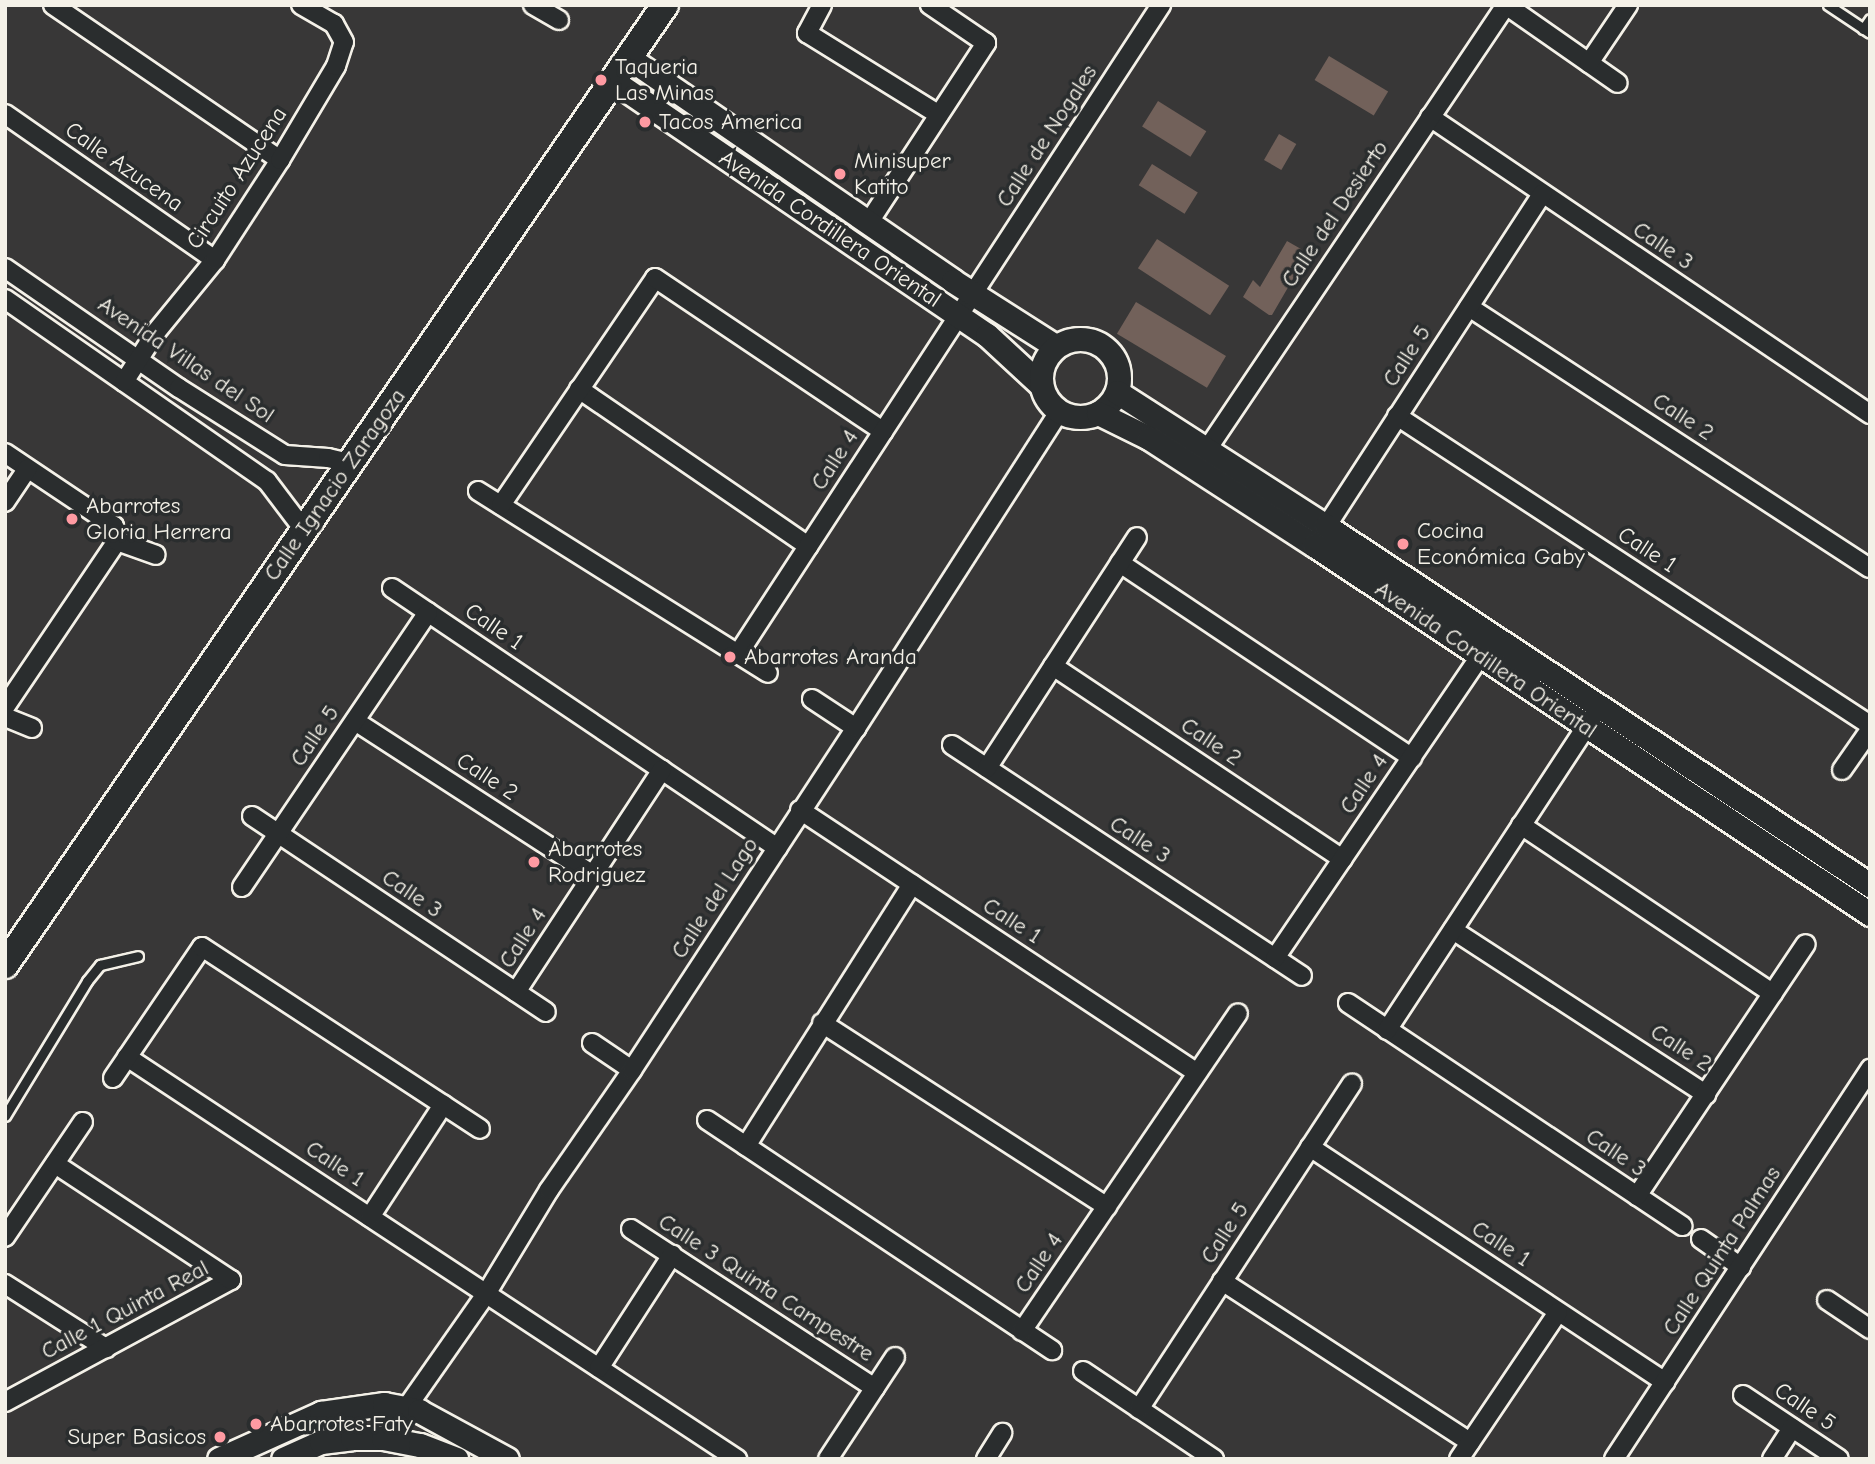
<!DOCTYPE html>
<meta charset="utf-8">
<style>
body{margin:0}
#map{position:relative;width:1875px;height:1464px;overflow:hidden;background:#383737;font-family:"Comic Neue",sans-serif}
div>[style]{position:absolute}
.building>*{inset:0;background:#72615a;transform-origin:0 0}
.roads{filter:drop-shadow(2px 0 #f4f1e8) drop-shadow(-2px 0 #f4f1e8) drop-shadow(0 2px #f4f1e8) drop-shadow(0 -2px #f4f1e8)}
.service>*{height:9px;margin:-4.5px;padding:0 4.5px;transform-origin:4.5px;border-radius:4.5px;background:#2a2d2e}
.minor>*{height:18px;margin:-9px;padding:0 9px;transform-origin:9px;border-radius:9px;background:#2a2d2e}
.tertiary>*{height:23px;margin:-11.5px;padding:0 11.5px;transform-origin:11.5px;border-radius:11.5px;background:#2a2d2e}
.tertiary>.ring{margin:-11.5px;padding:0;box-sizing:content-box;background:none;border:23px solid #2a2d2e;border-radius:50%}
.secondary>*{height:26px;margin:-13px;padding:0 13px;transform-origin:13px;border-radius:13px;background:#2a2d2e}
.dots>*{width:19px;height:19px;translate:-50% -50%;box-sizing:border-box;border:4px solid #2a2d2e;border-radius:50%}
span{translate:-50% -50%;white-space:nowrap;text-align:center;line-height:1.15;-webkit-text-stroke:7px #2a2d2e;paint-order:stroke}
.poi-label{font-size:23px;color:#f4f1e8}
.left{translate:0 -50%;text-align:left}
.right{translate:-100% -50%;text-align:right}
.street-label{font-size:23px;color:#f4f1e8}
.frame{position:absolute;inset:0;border:7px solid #f4f1e8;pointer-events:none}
</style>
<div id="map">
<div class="building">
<i style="left:1329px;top:56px;width:69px;height:28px;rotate:31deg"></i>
<i style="left:1158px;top:101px;width:57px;height:30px;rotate:32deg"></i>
<i style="left:1279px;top:134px;width:20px;height:30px;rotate:30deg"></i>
<i style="left:1152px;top:164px;width:54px;height:25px;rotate:32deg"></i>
<i style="left:1157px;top:239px;width:86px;height:35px;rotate:33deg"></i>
<i style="clip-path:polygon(1287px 241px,1308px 253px,1272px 315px,1269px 315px,1243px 297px,1253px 280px,1260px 287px)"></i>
<i style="left:1136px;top:302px;width:105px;height:37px;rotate:31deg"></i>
</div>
<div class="roads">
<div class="service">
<i style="left:1828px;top:5px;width:50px;rotate:33.7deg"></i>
<i style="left:1863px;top:29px;width:12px;rotate:-55deg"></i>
<i style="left:5px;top:1116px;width:158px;rotate:-58.7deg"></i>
<i style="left:87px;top:981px;width:21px;rotate:-51deg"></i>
<i style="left:100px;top:965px;width:39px;rotate:-13deg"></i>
</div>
<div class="minor">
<i style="left:53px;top:5px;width:275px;rotate:34.3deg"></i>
<i style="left:533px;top:5px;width:30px;rotate:30deg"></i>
<i style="left:822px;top:5px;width:32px;rotate:118deg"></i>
<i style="left:807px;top:33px;width:155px;rotate:31.8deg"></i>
<i style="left:1506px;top:5px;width:136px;rotate:34.9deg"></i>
<i style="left:1589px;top:63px;width:70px;rotate:-56.1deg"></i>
<i style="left:5px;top:114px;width:256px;rotate:34.8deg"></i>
<i style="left:1430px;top:117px;width:531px;rotate:34.02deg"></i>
<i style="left:869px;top:222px;width:214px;rotate:-56.8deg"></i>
<i style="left:986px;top:43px;width:68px;rotate:-145.8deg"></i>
<i style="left:5px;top:268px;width:211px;rotate:34.6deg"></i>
<i style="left:179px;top:388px;width:125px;rotate:32.3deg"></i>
<i style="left:285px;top:455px;width:43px;rotate:4deg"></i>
<i style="left:328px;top:458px;width:23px;rotate:13deg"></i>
<i style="left:5px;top:299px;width:319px;rotate:34.8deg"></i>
<i style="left:267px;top:481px;width:61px;rotate:52.9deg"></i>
<i style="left:1469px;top:307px;width:478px;rotate:33.1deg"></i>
<i style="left:124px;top:382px;width:59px;rotate:-57.4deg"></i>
<i style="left:156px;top:332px;width:93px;rotate:-50.7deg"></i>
<i style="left:215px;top:260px;width:119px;rotate:-57deg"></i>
<i style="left:280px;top:160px;width:109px;rotate:-59.2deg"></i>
<i style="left:336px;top:66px;width:25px;rotate:-72deg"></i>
<i style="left:344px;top:42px;width:21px;rotate:-119deg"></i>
<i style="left:334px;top:24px;width:38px;rotate:-150deg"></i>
<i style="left:579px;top:389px;width:278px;rotate:34.4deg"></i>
<i style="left:1397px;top:416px;width:565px;rotate:33.16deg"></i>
<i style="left:1206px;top:451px;width:538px;rotate:-56.07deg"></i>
<i style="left:5px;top:453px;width:131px;rotate:33.8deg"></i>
<i style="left:114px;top:526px;width:15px;rotate:79deg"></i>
<i style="left:117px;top:541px;width:200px;rotate:124deg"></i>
<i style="left:478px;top:491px;width:342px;rotate:32.1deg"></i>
<i style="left:5px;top:502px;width:40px;rotate:-56deg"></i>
<i style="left:501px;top:505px;width:274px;rotate:-55.8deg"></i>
<i style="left:655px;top:278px;width:275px;rotate:33.9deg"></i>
<i style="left:1320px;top:536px;width:408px;rotate:-57deg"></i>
<i style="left:117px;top:541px;width:41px;rotate:19.7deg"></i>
<i style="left:1120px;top:563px;width:351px;rotate:33.7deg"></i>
<i style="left:392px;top:588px;width:465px;rotate:34deg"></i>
<i style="left:738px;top:654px;width:775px;rotate:-56.9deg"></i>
<i style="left:1053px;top:666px;width:348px;rotate:33.7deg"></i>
<i style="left:812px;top:699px;width:53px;rotate:33.4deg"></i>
<i style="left:5px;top:717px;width:29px;rotate:22deg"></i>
<i style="left:355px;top:721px;width:283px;rotate:32.9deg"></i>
<i style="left:952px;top:745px;width:419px;rotate:33.4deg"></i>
<i style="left:987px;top:768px;width:275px;rotate:-57deg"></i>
<i style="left:1842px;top:770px;width:49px;rotate:-55deg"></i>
<i style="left:800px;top:810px;width:476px;rotate:33.5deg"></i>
<i style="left:252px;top:816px;width:353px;rotate:33.7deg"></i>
<i style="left:1521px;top:825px;width:303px;rotate:33.8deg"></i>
<i style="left:242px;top:887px;width:332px;rotate:-55.9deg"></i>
<i style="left:1453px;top:930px;width:302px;rotate:33deg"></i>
<i style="left:1275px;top:958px;width:377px;rotate:-55.8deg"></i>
<i style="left:516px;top:992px;width:266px;rotate:-56.7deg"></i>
<i style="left:1348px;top:1003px;width:402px;rotate:33.7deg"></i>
<i style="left:822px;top:1023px;width:339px;rotate:32.8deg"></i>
<i style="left:1387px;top:1030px;width:376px;rotate:-56.7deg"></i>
<i style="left:592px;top:1043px;width:48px;rotate:34deg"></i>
<i style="left:127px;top:1057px;width:731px;rotate:33.39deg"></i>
<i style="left:113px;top:1078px;width:158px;rotate:-55.8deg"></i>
<i style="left:202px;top:947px;width:332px;rotate:33.2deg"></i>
<i style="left:707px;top:1120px;width:415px;rotate:33.7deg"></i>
<i style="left:746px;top:1146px;width:310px;rotate:-57.6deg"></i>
<i style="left:1310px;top:1147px;width:426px;rotate:33.5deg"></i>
<i style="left:1637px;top:1196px;width:303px;rotate:-56.2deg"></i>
<i style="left:370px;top:1217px;width:134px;rotate:-56.9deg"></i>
<i style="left:631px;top:1229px;width:291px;rotate:33.1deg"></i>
<i style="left:5px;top:1237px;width:139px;rotate:-55.9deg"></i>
<i style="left:1701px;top:1239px;width:49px;rotate:35deg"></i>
<i style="left:1222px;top:1281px;width:296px;rotate:33deg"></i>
<i style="left:5px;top:1284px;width:120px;rotate:32.4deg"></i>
<i style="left:1827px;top:1300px;width:52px;rotate:34deg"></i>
<i style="left:1022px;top:1331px;width:384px;rotate:-55.8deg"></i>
<i style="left:599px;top:1368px;width:135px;rotate:-57.1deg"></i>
<i style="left:1083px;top:1371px;width:158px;rotate:33.9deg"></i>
<i style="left:1743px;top:1395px;width:115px;rotate:33.7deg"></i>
<i style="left:5px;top:1402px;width:257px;rotate:-28.4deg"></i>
<i style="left:231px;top:1280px;width:211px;rotate:-146.6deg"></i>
<i style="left:407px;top:1407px;width:138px;rotate:-55deg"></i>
<i style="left:486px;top:1294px;width:122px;rotate:-58.8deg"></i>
<i style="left:549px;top:1190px;width:146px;rotate:-55.3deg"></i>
<i style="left:632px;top:1070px;width:409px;rotate:-56.8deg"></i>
<i style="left:856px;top:728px;width:376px;rotate:-57.3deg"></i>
<i style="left:1139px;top:1409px;width:389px;rotate:-56.8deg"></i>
<i style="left:828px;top:1459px;width:122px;rotate:-56.7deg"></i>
<i style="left:986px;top:1459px;width:31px;rotate:-58deg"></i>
<i style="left:1459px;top:1459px;width:177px;rotate:-56deg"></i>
<i style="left:1614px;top:1459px;width:467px;rotate:-56.7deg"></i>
<i style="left:1772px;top:1459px;width:37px;rotate:-57deg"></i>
</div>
<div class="tertiary">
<i style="left:629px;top:58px;width:393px;rotate:34.5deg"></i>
<i style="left:953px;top:281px;width:121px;rotate:32.5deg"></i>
<i style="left:613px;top:81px;width:452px;rotate:34.2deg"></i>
<i style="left:987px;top:335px;width:74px;rotate:42.8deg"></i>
<i class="ring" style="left:1041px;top:339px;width:55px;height:55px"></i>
<i style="left:1117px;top:392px;width:248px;rotate:32.7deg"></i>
<i style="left:1326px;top:526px;width:652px;rotate:33.42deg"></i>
<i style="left:1098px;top:413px;width:57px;rotate:26.1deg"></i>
<i style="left:1149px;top:438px;width:197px;rotate:33deg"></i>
<i style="left:1314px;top:545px;width:667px;rotate:33.57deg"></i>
<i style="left:219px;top:1459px;width:112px;rotate:-24.3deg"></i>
<i style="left:321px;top:1413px;width:64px;rotate:-8.1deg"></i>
<i style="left:384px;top:1404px;width:36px;rotate:11deg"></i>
<i style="left:419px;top:1411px;width:100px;rotate:28.6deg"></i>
<i style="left:283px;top:1459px;width:42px;rotate:-24.1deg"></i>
<i style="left:321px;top:1442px;width:31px;rotate:-7deg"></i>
<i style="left:352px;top:1438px;width:31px"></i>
<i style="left:383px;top:1438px;width:38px;rotate:11deg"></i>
<i style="left:420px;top:1445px;width:39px;rotate:21deg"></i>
</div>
<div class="secondary">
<i style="left:5px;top:965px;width:1165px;rotate:-55.49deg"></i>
</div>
</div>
<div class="dots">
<i style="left:601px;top:80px;background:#ff9aa2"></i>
<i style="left:645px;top:122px;background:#ff9aa2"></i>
<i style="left:840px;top:174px;background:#ff9aa2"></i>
<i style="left:72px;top:519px;background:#ff9aa2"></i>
<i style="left:1403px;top:544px;background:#ff9aa2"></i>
<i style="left:730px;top:657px;background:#ff9aa2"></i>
<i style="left:534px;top:862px;background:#ff9aa2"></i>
<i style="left:256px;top:1424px;background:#ff9aa2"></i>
<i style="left:220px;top:1437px;background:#ff9aa2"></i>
</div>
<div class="poi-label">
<span class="left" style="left:615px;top:80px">Taqueria<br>Las Minas</span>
<span class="left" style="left:659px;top:122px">Tacos America</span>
<span class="left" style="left:854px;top:174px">Minisuper<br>Katito</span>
<span class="left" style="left:86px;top:519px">Abarrotes<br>Gloria Herrera</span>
<span class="left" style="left:1417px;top:544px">Cocina<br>Económica Gaby</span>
<span class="left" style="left:744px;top:657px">Abarrotes Aranda</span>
<span class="left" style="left:548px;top:862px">Abarrotes<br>Rodriguez</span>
<span class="left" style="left:270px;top:1424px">Abarrotes Faty</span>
<span class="right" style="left:206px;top:1437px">Super Basicos</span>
</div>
<div class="street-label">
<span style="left:1047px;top:136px;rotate:-57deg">Calle de Nogales</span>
<span style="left:124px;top:167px;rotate:35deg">Calle Azucena</span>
<span style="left:237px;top:178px;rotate:-57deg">Circuito Azucena</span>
<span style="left:1335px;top:214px;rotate:-56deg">Calle del Desierto</span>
<span style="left:830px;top:229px;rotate:34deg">Avenida Cordillera Oriental</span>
<span style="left:1663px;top:246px;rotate:34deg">Calle 3</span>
<span style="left:1407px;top:356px;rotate:-57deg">Calle 5</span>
<span style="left:186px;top:360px;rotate:34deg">Avenida Villas del Sol</span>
<span style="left:1683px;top:417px;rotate:33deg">Calle 2</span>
<span style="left:835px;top:460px;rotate:-57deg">Calle 4</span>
<span style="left:335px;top:485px;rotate:-55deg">Calle Ignacio Zaragoza</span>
<span style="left:1647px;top:550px;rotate:33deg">Calle 1</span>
<span style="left:494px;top:627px;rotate:34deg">Calle 1</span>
<span style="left:1486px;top:660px;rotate:34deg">Avenida Cordillera Oriental</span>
<span style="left:315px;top:736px;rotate:-56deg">Calle 5</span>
<span style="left:1211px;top:742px;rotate:34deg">Calle 2</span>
<span style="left:487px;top:777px;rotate:33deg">Calle 2</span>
<span style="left:1364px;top:784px;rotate:-56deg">Calle 4</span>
<span style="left:1140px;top:840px;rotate:33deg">Calle 3</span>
<span style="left:412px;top:894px;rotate:34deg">Calle 3</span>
<span style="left:715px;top:898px;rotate:-57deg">Calle del Lago</span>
<span style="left:1012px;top:921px;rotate:33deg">Calle 1</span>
<span style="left:523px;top:938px;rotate:-57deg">Calle 4</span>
<span style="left:1681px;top:1048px;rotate:33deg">Calle 2</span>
<span style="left:1616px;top:1153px;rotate:34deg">Calle 3</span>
<span style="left:335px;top:1164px;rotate:33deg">Calle 1</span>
<span style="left:1225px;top:1233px;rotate:-57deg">Calle 5</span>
<span style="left:1501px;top:1244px;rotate:33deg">Calle 1</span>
<span style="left:1722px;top:1251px;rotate:-57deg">Calle Quinta Palmas</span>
<span style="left:1039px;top:1263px;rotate:-56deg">Calle 4</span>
<span style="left:766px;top:1288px;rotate:33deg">Calle 3 Quinta Campestre</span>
<span style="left:125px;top:1310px;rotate:-28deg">Calle 1 Quinta Real</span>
<span style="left:1805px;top:1407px;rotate:34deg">Calle 5</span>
</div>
<div class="frame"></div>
</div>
